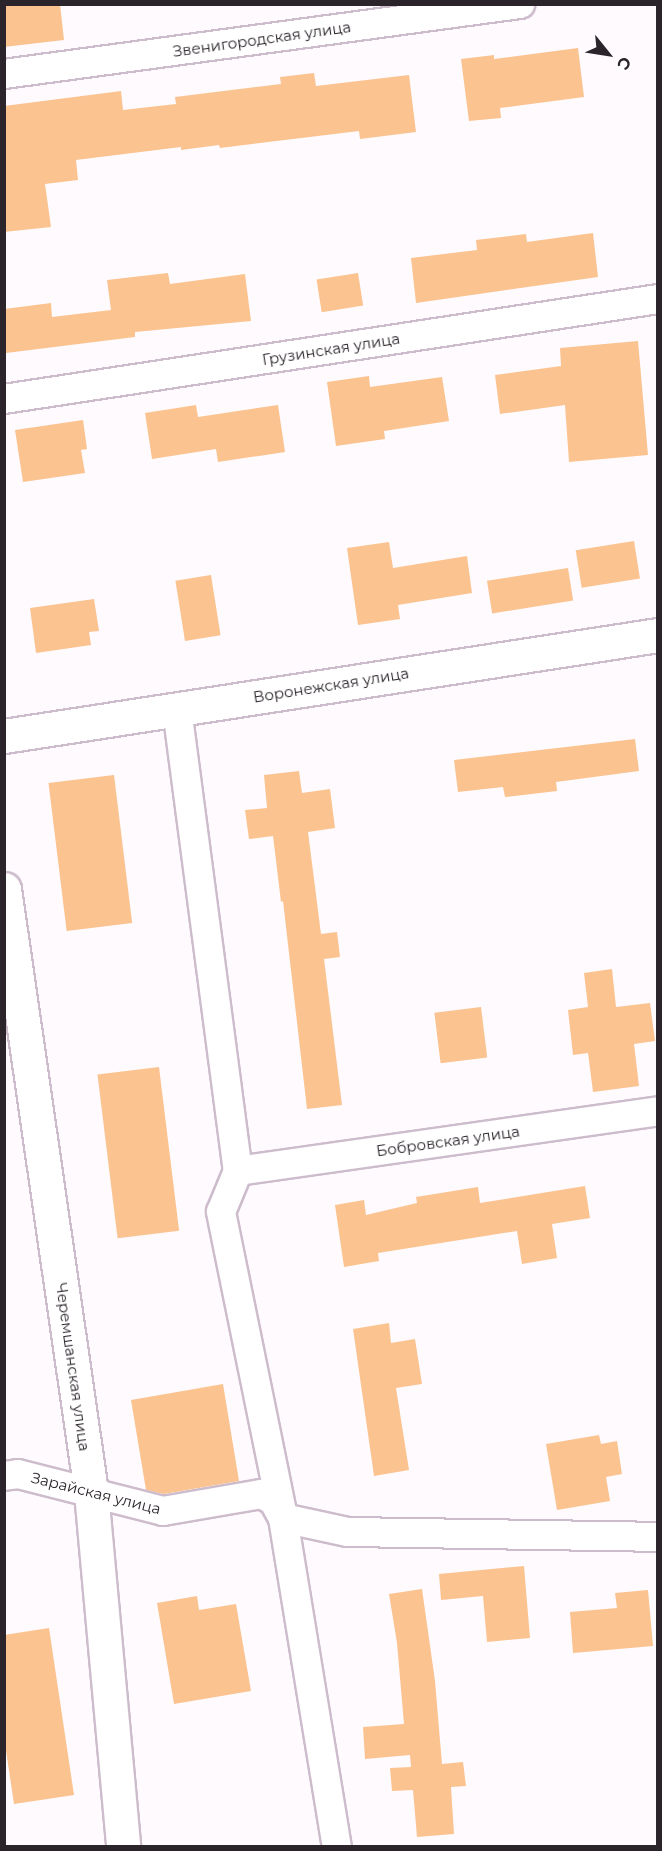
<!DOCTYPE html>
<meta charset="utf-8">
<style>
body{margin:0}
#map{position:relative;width:662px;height:1851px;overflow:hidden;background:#fefafe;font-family:Montserrat,sans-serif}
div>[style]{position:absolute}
.building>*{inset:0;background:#fbc390;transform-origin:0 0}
.roads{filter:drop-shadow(2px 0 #cdbccc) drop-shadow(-2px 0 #cdbccc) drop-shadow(0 2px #cdbccc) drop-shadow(0 -2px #cdbccc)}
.minor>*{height:28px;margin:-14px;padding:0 14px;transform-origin:14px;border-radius:14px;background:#fff}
.tertiary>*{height:33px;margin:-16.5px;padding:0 16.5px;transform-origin:16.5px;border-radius:16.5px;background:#fff}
span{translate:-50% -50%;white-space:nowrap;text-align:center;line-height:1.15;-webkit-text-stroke:4.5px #fff;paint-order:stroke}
.street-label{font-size:15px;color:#2b252b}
.frame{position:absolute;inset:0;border:6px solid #2b252b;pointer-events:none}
.north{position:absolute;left:578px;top:24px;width:60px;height:60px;-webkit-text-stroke:4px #fff;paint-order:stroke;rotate:120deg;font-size:16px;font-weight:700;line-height:24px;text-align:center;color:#2b252b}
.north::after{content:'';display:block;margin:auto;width:21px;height:27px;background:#2b252b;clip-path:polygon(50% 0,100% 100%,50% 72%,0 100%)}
</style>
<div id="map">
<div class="building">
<i style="clip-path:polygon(4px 4px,60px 4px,64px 40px,4px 47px)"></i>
<i style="clip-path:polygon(578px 48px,584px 97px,500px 108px,501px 118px,469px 121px,461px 59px,494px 55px,494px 59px)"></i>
<i style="clip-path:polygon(314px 73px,316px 86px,409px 75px,416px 132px,360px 139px,359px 131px,220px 148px,219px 145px,181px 150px,181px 147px,76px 160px,78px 180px,45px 184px,51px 227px,4px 232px,4px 106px,121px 91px,123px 110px,176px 104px,175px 97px,281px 84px,280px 77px)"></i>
<i style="clip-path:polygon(593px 233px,598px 277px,416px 303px,411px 258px,477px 250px,476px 240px,526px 234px,527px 242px)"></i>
<i style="clip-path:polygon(168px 273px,170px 284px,245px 274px,251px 321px,135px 332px,135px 337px,6px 353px,4px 309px,51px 303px,52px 317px,111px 310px,107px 280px)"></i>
<i style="left:358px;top:273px;width:33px;height:42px;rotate:81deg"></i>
<i style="clip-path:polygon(638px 341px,648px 455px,569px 462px,565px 405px,500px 414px,495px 375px,561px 366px,560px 348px)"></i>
<i style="clip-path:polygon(369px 376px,370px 387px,442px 377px,449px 421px,384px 431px,385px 439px,336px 446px,327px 382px)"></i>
<i style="clip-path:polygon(196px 405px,198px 417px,278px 405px,285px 452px,218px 462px,216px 449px,152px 459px,145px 413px)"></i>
<i style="clip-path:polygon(83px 420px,87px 449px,81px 450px,85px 473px,23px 482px,15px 430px)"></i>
<i style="left:634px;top:541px;width:38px;height:59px;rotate:81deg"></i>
<i style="clip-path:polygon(389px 542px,393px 568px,467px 556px,472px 593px,398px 605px,400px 619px,358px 625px,347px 548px)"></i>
<i style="left:568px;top:568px;width:33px;height:82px;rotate:81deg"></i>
<i style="left:211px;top:575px;width:61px;height:36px;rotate:81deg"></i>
<i style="clip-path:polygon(94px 599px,99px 631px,89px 632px,91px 645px,36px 653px,30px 608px)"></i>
<i style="clip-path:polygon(635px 739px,639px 771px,556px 782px,557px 791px,505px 797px,503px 787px,458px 792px,454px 760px)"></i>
<i style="clip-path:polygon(299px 771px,302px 793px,330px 789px,335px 828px,308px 832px,321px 934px,337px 932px,340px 957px,324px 959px,342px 1105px,307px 1109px,283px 901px,281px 902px,273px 836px,249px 839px,245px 810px,267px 808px,264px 775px)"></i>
<i style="left:114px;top:775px;width:149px;height:66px;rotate:83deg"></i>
<i style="clip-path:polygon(612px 969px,616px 1007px,650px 1003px,655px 1041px,634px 1044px,639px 1086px,593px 1092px,588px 1053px,573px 1055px,568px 1010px,588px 1007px,584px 973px)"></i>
<i style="left:481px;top:1007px;width:51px;height:47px;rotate:83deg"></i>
<i style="left:159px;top:1067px;width:165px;height:62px;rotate:83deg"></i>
<i style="clip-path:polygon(585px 1186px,590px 1218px,552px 1224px,557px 1258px,522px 1264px,517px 1231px,378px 1253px,379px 1261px,344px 1267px,335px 1205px,364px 1200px,366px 1215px,417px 1203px,416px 1197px,478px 1187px,480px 1203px)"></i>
<i style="clip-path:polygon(389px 1323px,391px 1343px,415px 1339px,422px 1384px,396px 1388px,409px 1470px,374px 1476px,353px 1329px)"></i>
<i style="clip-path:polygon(223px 1384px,239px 1481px,164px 1494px,146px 1490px,131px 1400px)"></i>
<i style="clip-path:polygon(599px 1435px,601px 1444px,617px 1441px,622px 1474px,606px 1477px,610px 1501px,557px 1510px,546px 1444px)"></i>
<i style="clip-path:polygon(524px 1566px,530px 1638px,487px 1642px,483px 1596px,441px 1600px,439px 1574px)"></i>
<i style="clip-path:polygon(422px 1589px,435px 1681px,442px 1764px,463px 1762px,466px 1786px,451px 1787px,454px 1834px,417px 1837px,413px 1790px,392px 1791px,390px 1768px,411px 1767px,410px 1755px,365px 1759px,363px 1727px,404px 1724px,397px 1643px,389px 1594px)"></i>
<i style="clip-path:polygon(648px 1590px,653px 1646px,573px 1653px,570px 1612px,617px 1608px,615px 1593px)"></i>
<i style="clip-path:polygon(197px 1596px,199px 1610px,236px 1604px,251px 1691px,174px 1704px,157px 1603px)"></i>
<i style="clip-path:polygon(49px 1628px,74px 1795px,14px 1804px,4px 1737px,4px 1635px)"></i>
</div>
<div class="roads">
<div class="minor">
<i style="left:4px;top:74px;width:521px;rotate:-7.73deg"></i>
<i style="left:4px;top:399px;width:662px;rotate:-8.69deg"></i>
<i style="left:177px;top:709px;width:466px;rotate:82.5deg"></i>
<i style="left:238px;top:1171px;width:44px;rotate:112.5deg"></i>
<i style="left:221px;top:1212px;width:312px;rotate:78.5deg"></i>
<i style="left:283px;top:1518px;width:332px;rotate:80.7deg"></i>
<i style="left:238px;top:1171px;width:424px;rotate:-8.1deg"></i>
<i style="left:4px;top:1476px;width:14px;rotate:-8deg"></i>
<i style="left:18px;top:1474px;width:150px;rotate:14.3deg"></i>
<i style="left:163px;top:1511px;width:99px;rotate:-9.8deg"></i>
<i style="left:261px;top:1494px;width:13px;rotate:27deg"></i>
<i style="left:273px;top:1500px;width:21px;rotate:61deg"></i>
<i style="left:283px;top:1518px;width:66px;rotate:12.2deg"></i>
<i style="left:348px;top:1532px;width:310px;rotate:0.9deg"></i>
</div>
<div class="tertiary">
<i style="left:4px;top:736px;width:662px;rotate:-8.78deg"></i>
<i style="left:4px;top:889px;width:609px;rotate:81.79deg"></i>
<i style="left:91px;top:1492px;width:355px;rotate:84.8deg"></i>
</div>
</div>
<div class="street-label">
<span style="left:262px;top:39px;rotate:-8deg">Звенигородская улица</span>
<span style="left:331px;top:349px;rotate:-9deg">Грузинская улица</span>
<span style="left:331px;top:685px;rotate:-9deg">Воронежская улица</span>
<span style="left:448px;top:1141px;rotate:-8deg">Бобровская улица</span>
<span style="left:73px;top:1367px;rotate:82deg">Черемшанская улица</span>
<span style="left:96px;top:1493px;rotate:14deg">Зарайская улица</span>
</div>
<div class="frame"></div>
<div class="north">С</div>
</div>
